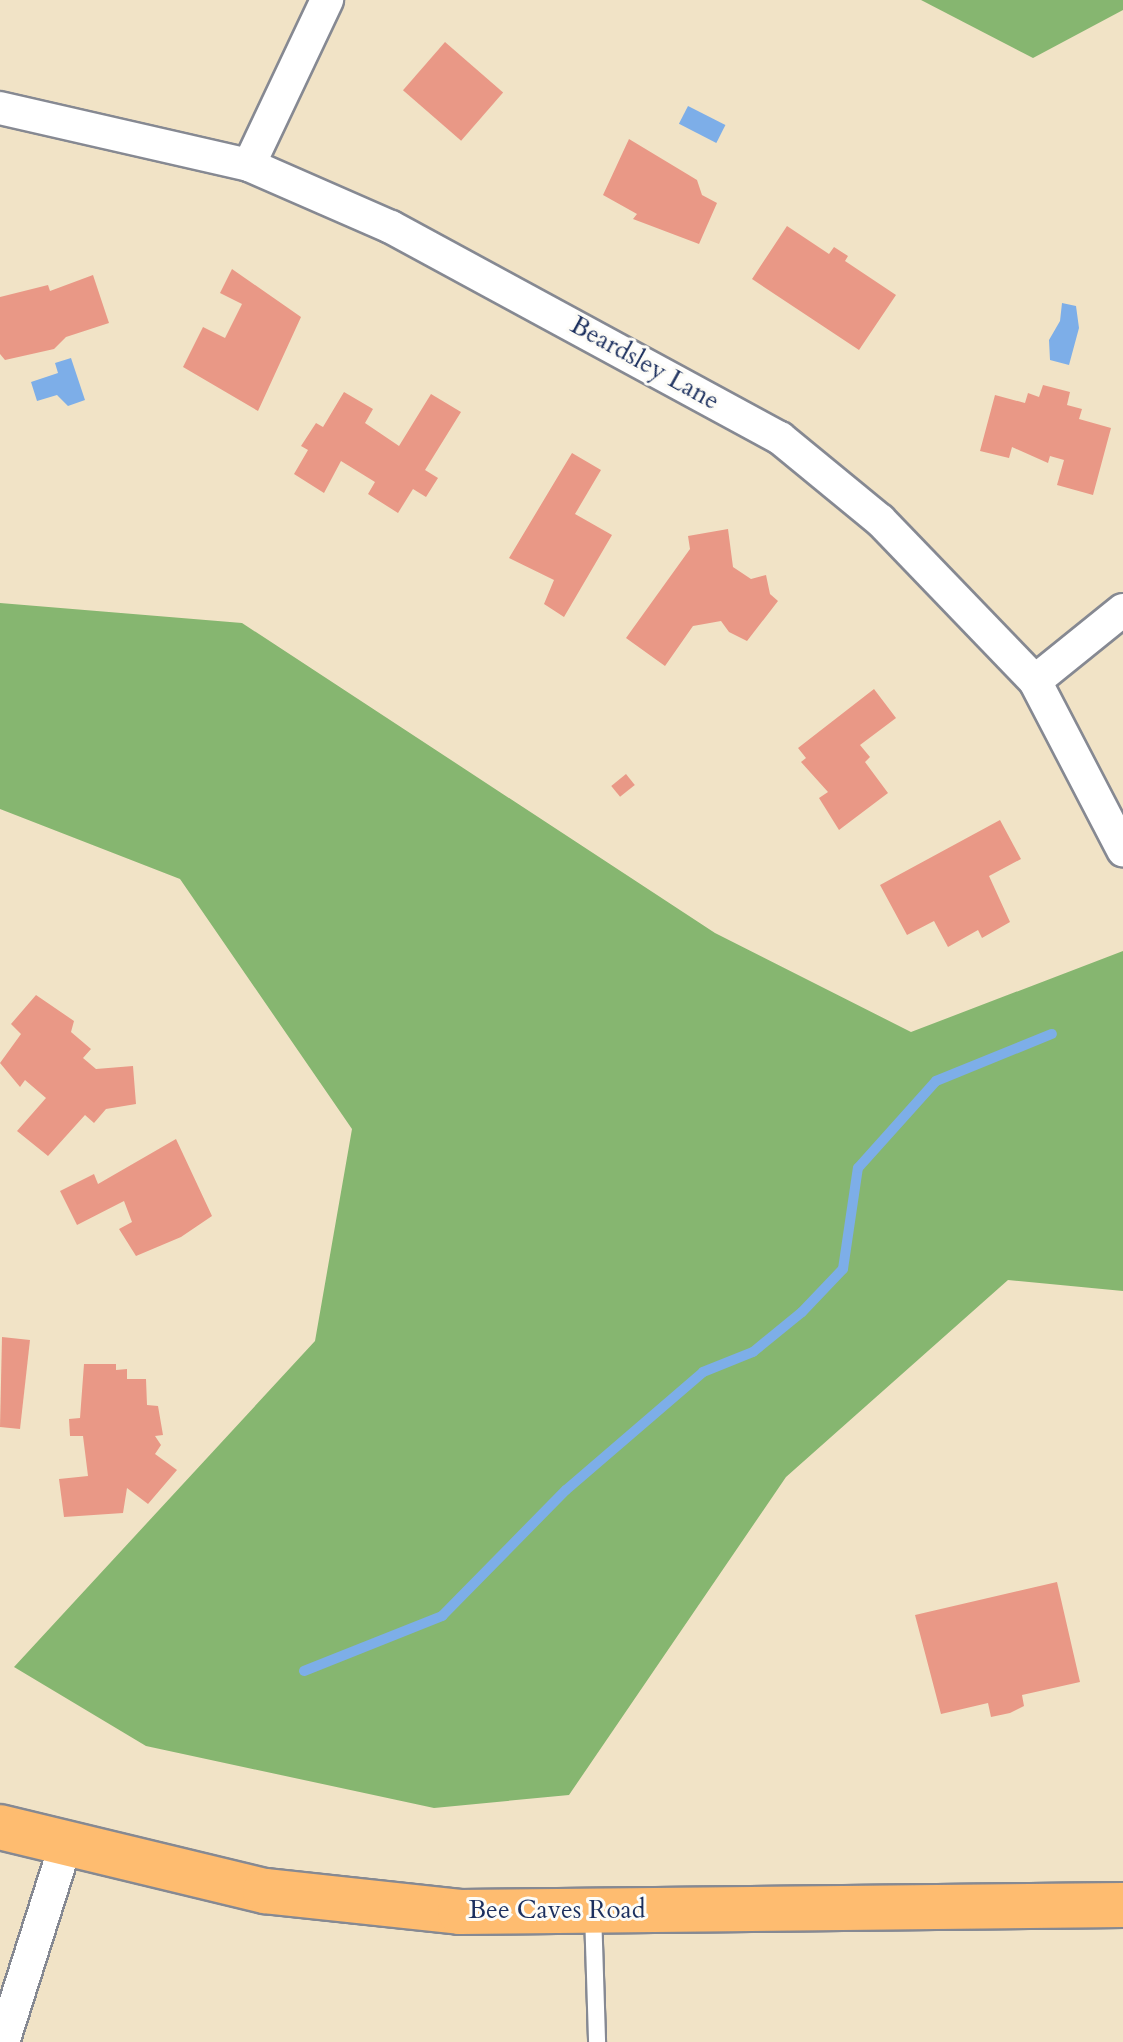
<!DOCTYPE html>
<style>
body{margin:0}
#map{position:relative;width:1123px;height:2042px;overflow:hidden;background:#f1e3c6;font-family:Cardo,serif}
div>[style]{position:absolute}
.forest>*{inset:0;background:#86b670}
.water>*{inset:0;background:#7daee8;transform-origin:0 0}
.stream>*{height:10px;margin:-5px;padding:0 5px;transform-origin:5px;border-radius:5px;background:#7daee8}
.building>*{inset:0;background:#e99886;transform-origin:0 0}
.roads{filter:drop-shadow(2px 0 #868992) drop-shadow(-2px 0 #868992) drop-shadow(0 2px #868992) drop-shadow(0 -2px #868992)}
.service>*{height:16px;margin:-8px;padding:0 8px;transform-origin:8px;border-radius:8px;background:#fff}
.minor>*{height:32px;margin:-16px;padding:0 16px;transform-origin:16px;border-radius:16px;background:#fff}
.primary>*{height:44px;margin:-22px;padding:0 22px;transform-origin:22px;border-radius:22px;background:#febc70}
span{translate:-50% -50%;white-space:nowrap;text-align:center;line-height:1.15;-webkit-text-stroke:6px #fdfcf7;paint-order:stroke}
.street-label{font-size:26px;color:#1b2f5e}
</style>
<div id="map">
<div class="forest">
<i style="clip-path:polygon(921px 0,1123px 0,1123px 10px,1033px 58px)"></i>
<i style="clip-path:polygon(0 603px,242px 623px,715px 933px,911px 1032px,1123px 951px,1123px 1291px,1008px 1280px,786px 1477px,569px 1795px,434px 1808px,146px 1746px,14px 1667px,315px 1341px,352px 1129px,180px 879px,0 809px)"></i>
</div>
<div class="water">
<i style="left:688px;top:106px;width:42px;height:20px;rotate:27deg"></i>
<i style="clip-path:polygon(1062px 303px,1076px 306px,1079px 328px,1069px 365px,1050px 360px,1049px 340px,1060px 321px)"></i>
<i style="clip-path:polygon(71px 358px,85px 400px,68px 406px,57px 395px,37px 401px,31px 382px,58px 373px,55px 363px)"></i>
</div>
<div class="stream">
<i style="left:304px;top:1671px;width:149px;rotate:-21.7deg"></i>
<i style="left:442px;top:1616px;width:177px;rotate:-45.5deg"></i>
<i style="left:566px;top:1490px;width:181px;rotate:-40.7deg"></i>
<i style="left:703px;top:1372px;width:54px;rotate:-21.8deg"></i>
<i style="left:753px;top:1352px;width:63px;rotate:-39.2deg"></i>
<i style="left:802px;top:1312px;width:59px;rotate:-46.4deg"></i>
<i style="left:843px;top:1269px;width:102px;rotate:-81.6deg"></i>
<i style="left:858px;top:1168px;width:117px;rotate:-48.1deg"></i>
<i style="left:936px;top:1081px;width:125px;rotate:-22.1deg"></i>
</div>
<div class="building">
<i style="left:445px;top:42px;width:77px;height:64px;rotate:41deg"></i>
<i style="clip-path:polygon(629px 139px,697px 180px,702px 195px,717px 203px,699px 244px,633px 219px,637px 214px,603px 195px)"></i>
<i style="clip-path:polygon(787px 226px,829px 254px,834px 247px,848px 256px,845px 261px,896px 295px,859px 350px,752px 279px)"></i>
<i style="clip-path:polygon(232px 269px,301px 317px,258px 411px,183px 367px,203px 327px,225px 338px,242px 304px,220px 293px)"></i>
<i style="clip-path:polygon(93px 275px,109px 323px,66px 337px,54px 349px,5px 360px,0 354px,0 297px,48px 285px,50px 291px)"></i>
<i style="clip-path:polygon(1043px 385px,1070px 392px,1067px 405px,1082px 409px,1079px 419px,1111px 428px,1093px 495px,1057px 485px,1064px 460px,1050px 456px,1048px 463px,1012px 447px,1009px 458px,980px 451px,995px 395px,1025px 403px,1028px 393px,1039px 397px)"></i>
<i style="clip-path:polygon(344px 392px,373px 409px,365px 423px,399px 446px,431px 394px,461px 412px,425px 470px,438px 478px,426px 497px,413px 489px,398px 513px,368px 494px,375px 482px,341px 461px,324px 493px,294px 474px,308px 450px,301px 446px,316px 423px,323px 427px)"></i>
<i style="clip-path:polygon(572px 453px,601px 470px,575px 514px,612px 535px,564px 617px,544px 604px,554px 580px,509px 558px)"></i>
<i style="clip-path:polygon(728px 529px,733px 567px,751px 579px,766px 575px,770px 594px,778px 601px,747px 641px,729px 632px,721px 621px,693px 626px,665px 666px,626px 638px,690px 549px,688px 536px)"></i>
<i style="clip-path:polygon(874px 689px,896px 718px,860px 745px,870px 757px,865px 762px,888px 793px,839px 830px,819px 798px,828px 792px,801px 762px,806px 758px,798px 748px)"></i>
<i style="left:626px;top:774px;width:14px;height:19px;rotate:51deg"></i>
<i style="clip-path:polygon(1000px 820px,1021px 859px,989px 876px,1010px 922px,982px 938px,978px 930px,948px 947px,934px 921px,907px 935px,880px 885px)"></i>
<i style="clip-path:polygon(36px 995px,74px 1021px,71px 1032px,91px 1049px,83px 1058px,96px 1069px,133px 1066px,136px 1104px,106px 1109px,94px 1123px,85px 1115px,48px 1156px,17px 1131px,46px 1098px,25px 1080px,20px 1087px,0 1063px,21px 1034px,11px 1024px)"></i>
<i style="clip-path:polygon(176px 1139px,212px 1216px,181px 1237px,136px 1256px,119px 1229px,132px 1222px,124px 1201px,77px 1225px,60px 1191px,94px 1174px,98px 1184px)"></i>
<i style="clip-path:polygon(2px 1337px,30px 1340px,20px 1429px,0 1427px)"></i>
<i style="clip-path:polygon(84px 1364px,116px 1364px,116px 1370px,127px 1369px,127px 1379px,146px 1379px,147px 1405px,158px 1406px,163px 1435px,155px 1436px,161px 1445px,155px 1454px,177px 1470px,148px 1504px,127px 1488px,123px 1513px,64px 1517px,59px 1479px,88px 1476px,83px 1436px,70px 1436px,69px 1419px,80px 1418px)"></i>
<i style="clip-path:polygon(1057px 1582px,1080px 1682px,1022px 1695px,1024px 1706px,1010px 1713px,991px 1717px,988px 1703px,941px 1714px,915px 1615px)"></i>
</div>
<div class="roads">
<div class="service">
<i style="left:593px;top:1912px;width:130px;rotate:88.2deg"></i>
</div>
<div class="minor">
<i style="left:0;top:108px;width:255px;rotate:12.9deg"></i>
<i style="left:249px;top:165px;width:155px;rotate:23.6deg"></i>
<i style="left:391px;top:227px;width:443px;rotate:28.5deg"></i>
<i style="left:780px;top:438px;width:129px;rotate:39.4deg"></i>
<i style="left:880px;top:520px;width:223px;rotate:46.1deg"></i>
<i style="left:1035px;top:681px;width:191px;rotate:62.5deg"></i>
<i style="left:249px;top:165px;width:183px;rotate:-64.7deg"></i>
<i style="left:1035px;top:681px;width:113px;rotate:-38.9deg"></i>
<i style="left:3px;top:2042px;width:206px;rotate:-72.4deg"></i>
</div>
<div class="primary">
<i style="left:0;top:1827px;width:273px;rotate:13.6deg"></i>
<i style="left:265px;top:1891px;width:196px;rotate:6.1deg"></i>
<i style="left:460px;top:1912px;width:663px;rotate:-0.6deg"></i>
</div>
</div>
<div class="street-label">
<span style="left:645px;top:363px;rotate:29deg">Beardsley Lane</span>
<span style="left:557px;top:1910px">Bee Caves Road</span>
</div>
</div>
